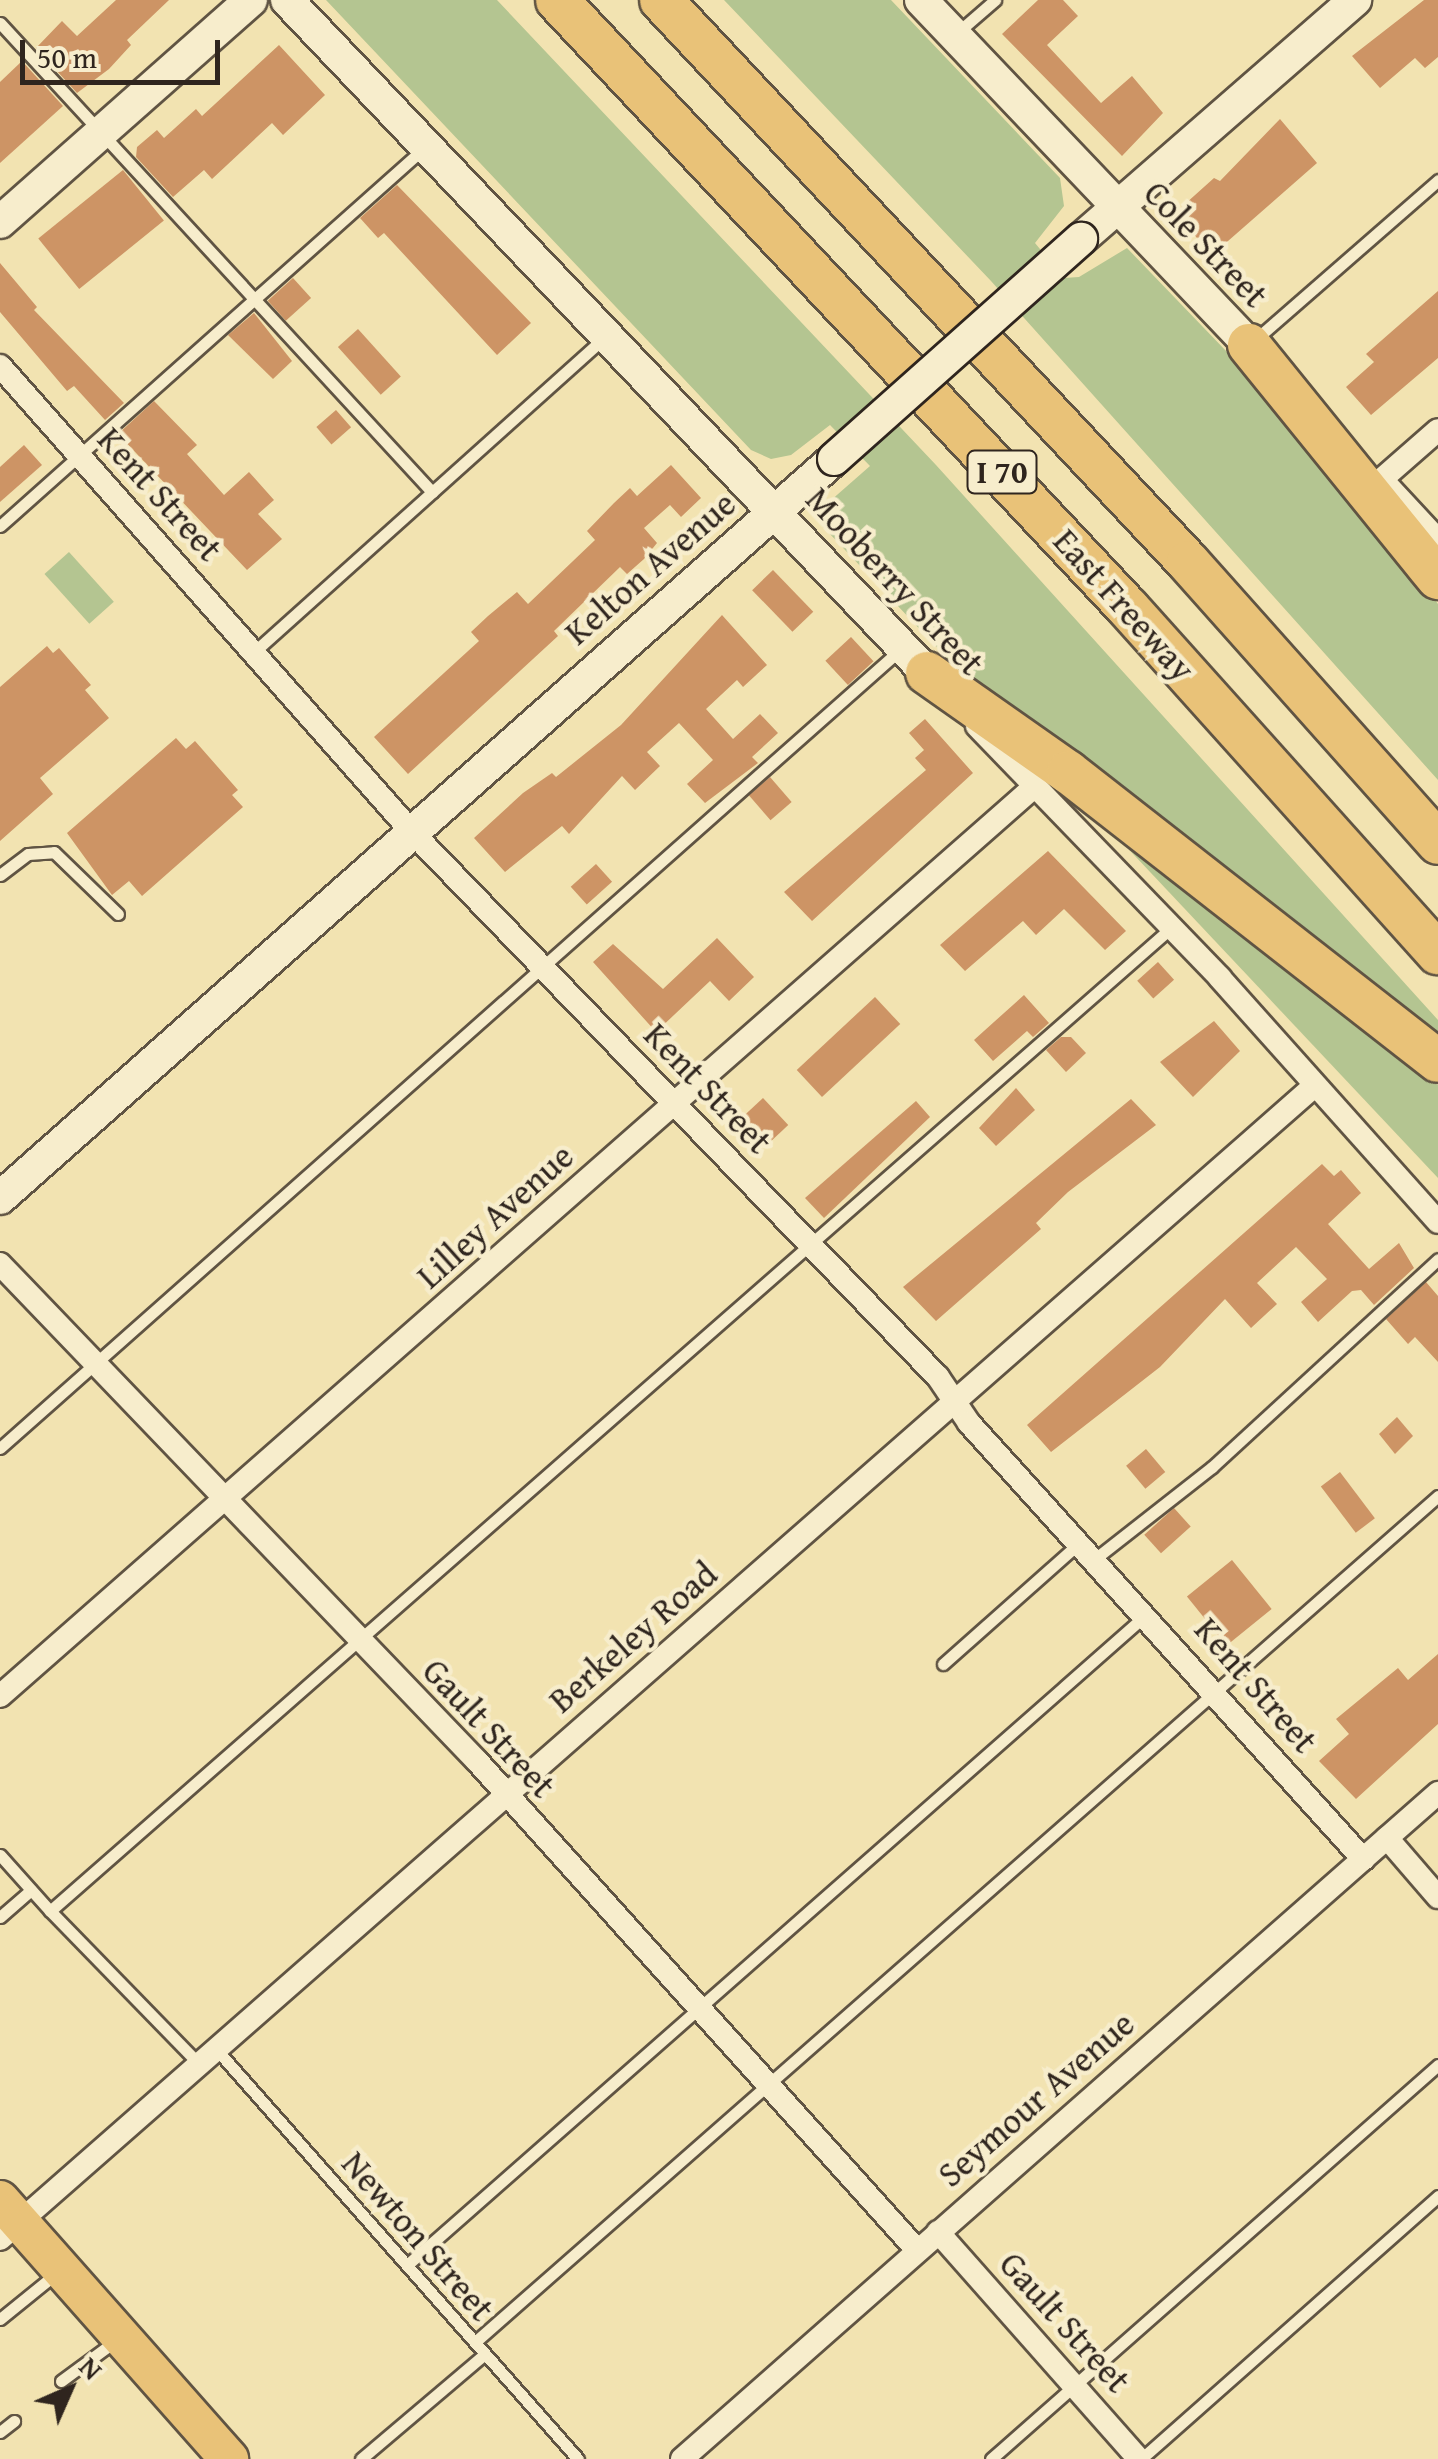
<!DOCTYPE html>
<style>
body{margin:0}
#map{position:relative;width:1438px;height:2459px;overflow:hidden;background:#f2e3b1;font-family:"Gentium Book Plus",serif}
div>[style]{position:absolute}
.green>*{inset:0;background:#b4c591;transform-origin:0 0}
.building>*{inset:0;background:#cd9465;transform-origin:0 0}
.roads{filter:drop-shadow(2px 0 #605443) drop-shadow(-2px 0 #605443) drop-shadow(0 2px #605443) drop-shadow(0 -2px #605443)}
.service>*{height:11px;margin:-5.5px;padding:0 5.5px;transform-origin:5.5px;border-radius:5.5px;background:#f7edcc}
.minor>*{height:22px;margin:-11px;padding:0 11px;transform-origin:11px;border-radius:11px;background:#f7edcc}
.secondary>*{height:32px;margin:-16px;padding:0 16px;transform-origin:16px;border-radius:16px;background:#f7edcc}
.primary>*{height:38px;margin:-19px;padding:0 19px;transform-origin:19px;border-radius:19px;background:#e9c278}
.motorway>*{height:42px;margin:-21px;padding:0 21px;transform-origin:21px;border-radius:21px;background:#e9c278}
.bridges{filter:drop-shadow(2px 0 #2f251e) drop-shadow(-2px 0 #2f251e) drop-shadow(0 2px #2f251e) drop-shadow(0 -2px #2f251e)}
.secondary-bridge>*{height:32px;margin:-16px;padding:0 16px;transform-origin:16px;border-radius:16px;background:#f7edcc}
span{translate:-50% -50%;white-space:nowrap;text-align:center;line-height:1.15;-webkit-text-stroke:9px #f7edcc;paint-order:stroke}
.shield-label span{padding:2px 8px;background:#f7edcc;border:2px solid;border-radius:8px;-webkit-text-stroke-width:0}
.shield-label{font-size:32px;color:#2f251e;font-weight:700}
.street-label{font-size:35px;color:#2f251e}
.north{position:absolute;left:20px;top:2339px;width:100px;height:100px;-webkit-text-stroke:8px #f7edcc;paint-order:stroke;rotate:45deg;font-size:28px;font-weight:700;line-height:40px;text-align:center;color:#2f251e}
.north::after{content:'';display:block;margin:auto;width:35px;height:45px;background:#2f251e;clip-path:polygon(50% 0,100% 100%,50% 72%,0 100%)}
.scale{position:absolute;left:20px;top:40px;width:200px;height:45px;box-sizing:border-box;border:5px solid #2f251e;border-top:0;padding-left:12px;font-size:30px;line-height:35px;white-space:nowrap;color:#2f251e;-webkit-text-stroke:8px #f7edcc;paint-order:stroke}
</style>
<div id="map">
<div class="green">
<i style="clip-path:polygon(326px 0,497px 0,936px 465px,1438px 1020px,1438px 1042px,1255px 891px,946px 657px,813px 516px,870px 466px,830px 425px,791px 455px,771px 459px,751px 450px)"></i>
<i style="clip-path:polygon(724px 0,891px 0,1060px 178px,1064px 206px,1035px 243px,1064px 278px,1079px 277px,1127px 248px,1333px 462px,1438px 604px,1438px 780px,991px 281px)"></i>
<i style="left:69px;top:552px;width:67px;height:33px;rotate:48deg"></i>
<i style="clip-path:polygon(1103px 822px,1438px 1085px,1438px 1178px)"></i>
</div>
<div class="building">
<i style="clip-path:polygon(116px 0,169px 0,127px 40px,131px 45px,109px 69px,77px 93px,36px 48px,62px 21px,77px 36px)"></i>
<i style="clip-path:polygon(1038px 0,1063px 0,1078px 16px,1047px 45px,1101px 103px,1132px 76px,1163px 113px,1122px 156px,1002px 34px)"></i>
<i style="clip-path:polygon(1424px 0,1438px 0,1438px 57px,1425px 68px,1415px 58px,1380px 88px,1352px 56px)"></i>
<i style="clip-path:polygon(279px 45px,325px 95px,283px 135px,272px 123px,212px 179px,204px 170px,173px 197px,136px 157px,137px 147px,157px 130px,164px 138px,196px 109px,202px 116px)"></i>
<i style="clip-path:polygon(22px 61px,63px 106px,0 163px,0 82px)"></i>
<i style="clip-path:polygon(1280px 119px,1317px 163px,1212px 255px,1175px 213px,1214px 178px,1220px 181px)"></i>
<i style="left:123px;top:170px;width:65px;height:109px;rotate:51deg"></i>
<i style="clip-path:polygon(397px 185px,531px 323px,497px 355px,384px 233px,378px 238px,360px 218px)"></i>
<i style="clip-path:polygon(0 263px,37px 307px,34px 310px,124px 403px,105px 420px,74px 386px,67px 391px,0 312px)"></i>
<i style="left:293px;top:278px;width:27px;height:34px;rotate:48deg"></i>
<i style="clip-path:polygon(1438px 291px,1438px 358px,1371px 415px,1346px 387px,1374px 362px,1366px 354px)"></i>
<i style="clip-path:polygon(254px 313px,292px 361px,273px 379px,228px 335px)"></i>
<i style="left:358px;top:329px;width:64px;height:27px;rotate:48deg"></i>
<i style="clip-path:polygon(154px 401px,197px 445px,187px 454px,224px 495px,249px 472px,274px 500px,258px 514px,282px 539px,247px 570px,118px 434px)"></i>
<i style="left:336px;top:410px;width:23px;height:26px;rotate:49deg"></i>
<i style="clip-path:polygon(24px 445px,42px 465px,0 502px,0 467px)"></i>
<i style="clip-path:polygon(671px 465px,701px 498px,681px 517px,670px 505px,644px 528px,657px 543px,644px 559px,627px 574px,620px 567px,554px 631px,558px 636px,408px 774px,374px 737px,479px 641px,471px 632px,488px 616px,517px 592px,528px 604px,595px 540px,587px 531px,614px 503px,630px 488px,637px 496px)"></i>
<i style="left:773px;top:570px;width:58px;height:29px;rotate:46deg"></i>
<i style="clip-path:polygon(722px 615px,767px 665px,743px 687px,737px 680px,706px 709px,733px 739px,760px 714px,778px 733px,752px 757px,758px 763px,705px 803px,687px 784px,713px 760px,679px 723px,647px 752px,660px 766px,635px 790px,622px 776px,569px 834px,562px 826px,505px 872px,474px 838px,523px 793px,552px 773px,556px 777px,621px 725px)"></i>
<i style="left:851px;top:637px;width:33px;height:35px;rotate:47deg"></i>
<i style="clip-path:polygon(47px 646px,53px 653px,59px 648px,91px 685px,85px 690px,109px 718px,40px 778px,53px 794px,0 841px,0 687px)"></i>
<i style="clip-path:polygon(925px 719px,973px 773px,812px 921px,784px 892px,926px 770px,915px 758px,924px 750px,909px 733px)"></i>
<i style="clip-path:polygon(176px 738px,186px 749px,195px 741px,238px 790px,232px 795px,243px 807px,142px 896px,129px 881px,112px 895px,67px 833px)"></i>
<i style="left:770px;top:777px;width:33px;height:28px;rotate:49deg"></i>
<i style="clip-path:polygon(1048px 851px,1126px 931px,1105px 950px,1064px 909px,1036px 935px,1023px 921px,965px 971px,940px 945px)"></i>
<i style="left:596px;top:864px;width:24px;height:34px;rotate:48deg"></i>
<i style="clip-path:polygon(717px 938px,754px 977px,729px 1001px,710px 981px,656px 1032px,593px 962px,613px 944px,663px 989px)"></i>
<i style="left:1158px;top:962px;width:24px;height:28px;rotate:48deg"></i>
<i style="clip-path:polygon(1024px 995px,1049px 1023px,1033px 1037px,1027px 1031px,993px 1061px,974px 1040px)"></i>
<i style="left:875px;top:997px;width:37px;height:107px;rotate:47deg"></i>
<i style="clip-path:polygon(1214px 1021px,1240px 1051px,1193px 1097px,1160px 1062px)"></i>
<i style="clip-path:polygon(1061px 1037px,1071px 1037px,1086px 1053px,1066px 1072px,1046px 1050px)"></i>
<i style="clip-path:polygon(1016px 1088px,1035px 1110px,996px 1146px,979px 1128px)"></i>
<i style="left:763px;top:1098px;width:37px;height:32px;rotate:47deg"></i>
<i style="clip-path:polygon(1131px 1099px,1156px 1125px,1068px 1192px,1036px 1223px,1041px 1229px,936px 1321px,903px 1287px)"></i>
<i style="clip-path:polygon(916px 1101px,930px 1117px,824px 1218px,805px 1198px)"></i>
<i style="clip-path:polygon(1322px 1164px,1334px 1176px,1341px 1170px,1361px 1193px,1328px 1224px,1369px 1269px,1399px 1243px,1414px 1268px,1374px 1305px,1361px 1290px,1352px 1291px,1318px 1322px,1301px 1302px,1327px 1279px,1296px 1247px,1257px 1283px,1277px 1304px,1251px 1328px,1225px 1299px,1160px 1367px,1051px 1452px,1027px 1425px)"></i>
<i style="clip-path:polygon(1426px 1282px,1438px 1296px,1438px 1362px,1415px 1337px,1408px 1344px,1386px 1319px)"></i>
<i style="clip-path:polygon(1397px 1417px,1413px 1436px,1395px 1454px,1379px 1434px)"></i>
<i style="left:1146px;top:1449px;width:30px;height:26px;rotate:50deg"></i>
<i style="left:1340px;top:1472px;width:58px;height:24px;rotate:53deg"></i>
<i style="left:1174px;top:1508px;width:25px;height:40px;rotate:48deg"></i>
<i style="left:1232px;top:1560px;width:63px;height:58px;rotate:51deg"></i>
<i style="clip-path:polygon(1438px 1654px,1438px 1724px,1356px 1799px,1319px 1761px,1349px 1734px,1336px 1719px,1398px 1668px,1408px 1680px)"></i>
</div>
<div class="roads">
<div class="service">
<i style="left:0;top:23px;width:638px;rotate:47.35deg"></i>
<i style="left:958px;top:32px;width:49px;rotate:-40.9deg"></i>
<i style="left:1256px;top:339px;width:242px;rotate:-41.1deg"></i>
<i style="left:0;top:526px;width:567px;rotate:-41.71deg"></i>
<i style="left:254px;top:652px;width:470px;rotate:-41.9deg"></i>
<i style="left:0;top:875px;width:35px;rotate:-37deg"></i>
<i style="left:28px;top:854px;width:26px;rotate:-4deg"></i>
<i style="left:54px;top:852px;width:89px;rotate:44.1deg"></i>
<i style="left:0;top:1448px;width:1206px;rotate:-41.57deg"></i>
<i style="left:1096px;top:1558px;width:147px;rotate:-38.1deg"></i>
<i style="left:1212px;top:1467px;width:307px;rotate:-42.6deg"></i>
<i style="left:943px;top:1664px;width:181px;rotate:-41.6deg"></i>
<i style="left:0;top:1855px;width:75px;rotate:48.2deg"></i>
<i style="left:0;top:1917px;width:41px;rotate:-41.1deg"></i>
<i style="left:216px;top:2049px;width:547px;rotate:48.56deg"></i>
<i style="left:199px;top:2064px;width:214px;rotate:-134.2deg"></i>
<i style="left:50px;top:1911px;width:1491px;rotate:-41.25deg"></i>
<i style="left:407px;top:2265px;width:986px;rotate:-41.34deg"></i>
<i style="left:0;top:2319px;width:75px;rotate:-39deg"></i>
<i style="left:475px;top:2342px;width:1282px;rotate:-41.3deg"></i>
<i style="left:61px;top:2381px;width:71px;rotate:-36.4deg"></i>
<i style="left:0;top:2432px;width:18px;rotate:-38deg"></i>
<i style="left:361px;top:2459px;width:162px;rotate:-40.3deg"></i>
<i style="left:991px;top:2459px;width:596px;rotate:-41.39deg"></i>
<i style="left:1141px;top:2459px;width:397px;rotate:-41.5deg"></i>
</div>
<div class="minor">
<i style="left:0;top:366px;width:622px;rotate:48.52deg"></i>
<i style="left:412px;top:832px;width:757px;rotate:46.02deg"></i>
<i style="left:938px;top:1377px;width:55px;rotate:56deg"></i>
<i style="left:969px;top:1423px;width:588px;rotate:47.9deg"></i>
<i style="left:1382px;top:479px;width:74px;rotate:-41.2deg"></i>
<i style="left:1386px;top:484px;width:76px;rotate:47.1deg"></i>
<i style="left:977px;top:726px;width:350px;rotate:46deg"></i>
<i style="left:1220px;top:978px;width:327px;rotate:48.2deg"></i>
<i style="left:0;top:1264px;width:689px;rotate:46.18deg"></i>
<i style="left:477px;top:1761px;width:658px;rotate:48.02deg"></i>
<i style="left:0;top:1696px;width:1377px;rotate:-41.32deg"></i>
<i style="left:1387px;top:1838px;width:78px;rotate:49.2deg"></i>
<i style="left:938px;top:2232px;width:303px;rotate:48.5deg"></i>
<i style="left:0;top:2239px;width:1747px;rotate:-41.26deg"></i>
<i style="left:682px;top:2459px;width:1008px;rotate:-41.38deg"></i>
</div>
<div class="secondary">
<i style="left:287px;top:0;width:929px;rotate:46.44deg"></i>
<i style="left:921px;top:0;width:476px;rotate:46.4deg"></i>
<i style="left:0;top:222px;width:335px;rotate:-41.5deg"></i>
<i style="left:1081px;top:239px;width:364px;rotate:-41.1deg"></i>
<i style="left:0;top:1198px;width:1114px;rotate:-41.54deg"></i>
</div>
<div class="primary">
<i style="left:0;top:2200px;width:346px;rotate:48.5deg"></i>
</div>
<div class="motorway">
<i style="left:557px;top:0;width:834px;rotate:46.8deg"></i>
<i style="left:1128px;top:608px;width:464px;rotate:48.1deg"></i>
<i style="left:661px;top:0;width:770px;rotate:46.84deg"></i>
<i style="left:1188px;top:562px;width:376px;rotate:48.3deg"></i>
<i style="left:1249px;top:345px;width:300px;rotate:51deg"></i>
<i style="left:927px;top:673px;width:172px;rotate:35.1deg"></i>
<i style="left:1068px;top:772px;width:469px;rotate:38deg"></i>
</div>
</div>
<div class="bridges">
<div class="secondary-bridge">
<i style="left:834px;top:459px;width:331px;rotate:-41.7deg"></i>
</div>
</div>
<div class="shield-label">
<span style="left:1002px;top:472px">I 70</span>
</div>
<div class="street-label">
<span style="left:1206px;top:244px;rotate:46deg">Cole Street</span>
<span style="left:160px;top:494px;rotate:48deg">Kent Street</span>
<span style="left:650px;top:568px;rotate:-41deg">Kelton Avenue</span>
<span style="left:895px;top:581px;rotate:47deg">Mooberry Street</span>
<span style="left:1124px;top:605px;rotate:48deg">East Freeway</span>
<span style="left:708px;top:1088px;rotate:46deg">Kent Street</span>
<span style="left:495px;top:1216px;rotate:-42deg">Lilley Avenue</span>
<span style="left:633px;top:1637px;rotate:-41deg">Berkeley Road</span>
<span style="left:1256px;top:1685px;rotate:49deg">Kent Street</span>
<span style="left:489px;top:1728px;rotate:47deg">Gault Street</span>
<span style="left:1036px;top:2099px;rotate:-41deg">Seymour Avenue</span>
<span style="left:418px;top:2236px;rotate:49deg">Newton Street</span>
<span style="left:1065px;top:2322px;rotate:48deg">Gault Street</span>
</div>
<div class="north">N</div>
<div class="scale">50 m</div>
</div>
